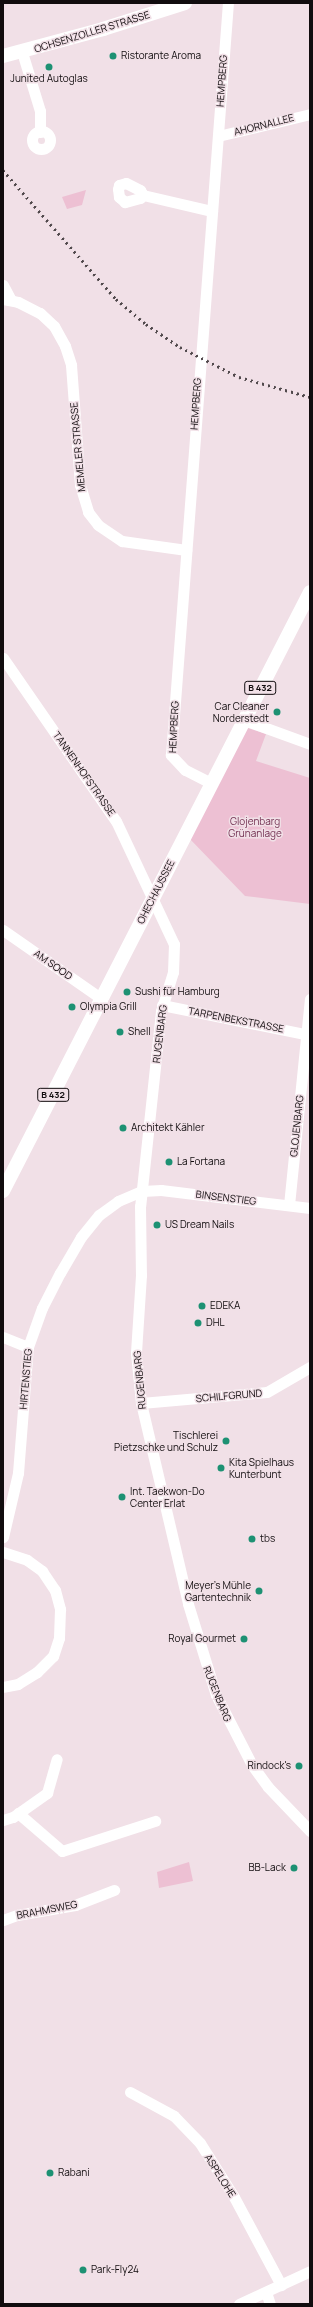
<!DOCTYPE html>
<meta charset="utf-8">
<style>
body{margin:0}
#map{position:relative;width:313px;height:2307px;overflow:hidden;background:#f1e0e7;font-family:Manrope,sans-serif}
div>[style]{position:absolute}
.green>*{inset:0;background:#edc0d3}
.minor>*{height:11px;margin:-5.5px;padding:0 5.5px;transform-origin:5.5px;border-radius:5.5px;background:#fff}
.minor>.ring{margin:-5.5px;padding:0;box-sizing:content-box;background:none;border:11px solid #fff;border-radius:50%}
.major>*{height:14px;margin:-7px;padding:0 7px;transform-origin:7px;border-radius:7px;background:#fff}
.rail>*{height:2.5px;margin-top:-1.25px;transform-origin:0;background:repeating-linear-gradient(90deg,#51494c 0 2px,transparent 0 6px)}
.dots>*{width:11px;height:11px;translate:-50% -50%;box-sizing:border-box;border:2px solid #f1e0e7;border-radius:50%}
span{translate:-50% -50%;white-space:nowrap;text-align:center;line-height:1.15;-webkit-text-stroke:3px #f1e0e7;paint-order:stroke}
.shield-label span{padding:1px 3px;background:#f1e0e7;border:1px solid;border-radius:3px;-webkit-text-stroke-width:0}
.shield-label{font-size:9px;color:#110c0e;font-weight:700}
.street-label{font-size:10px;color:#110c0e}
.poi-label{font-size:10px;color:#110c0e}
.left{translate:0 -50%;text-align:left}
.right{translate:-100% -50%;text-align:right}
.park-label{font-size:10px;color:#733152}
.frame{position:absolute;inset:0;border:4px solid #110c0e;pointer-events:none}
</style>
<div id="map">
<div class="green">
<i style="clip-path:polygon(86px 190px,82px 205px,67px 209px,62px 197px)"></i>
<i style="clip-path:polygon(245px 727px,266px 734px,256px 761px,310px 778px,310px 904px,245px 896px,188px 837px)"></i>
<i style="clip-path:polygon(189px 1862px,193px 1881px,159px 1888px,157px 1872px)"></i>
</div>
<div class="minor">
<i style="left:22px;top:52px;width:62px;rotate:73deg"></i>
<i style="left:40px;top:111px;width:21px;rotate:90deg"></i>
<i class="ring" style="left:32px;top:131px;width:7px;height:7px"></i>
<i style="left:218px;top:136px;width:95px;rotate:-13.4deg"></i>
<i style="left:143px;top:195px;width:4px;rotate:135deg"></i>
<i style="left:140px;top:198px;width:16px;rotate:165deg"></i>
<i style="left:125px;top:202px;width:8px;rotate:-140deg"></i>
<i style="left:119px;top:197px;width:8px;rotate:-97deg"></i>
<i style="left:118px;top:189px;width:4px;rotate:-76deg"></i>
<i style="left:119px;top:185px;width:7px;rotate:-16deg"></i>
<i style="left:126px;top:183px;width:16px;rotate:27deg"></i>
<i style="left:140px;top:190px;width:6px;rotate:59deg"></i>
<i style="left:143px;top:195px;width:71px;rotate:13.1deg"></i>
<i style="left:3px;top:285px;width:17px;rotate:62deg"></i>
<i style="left:3px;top:299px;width:15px;rotate:11deg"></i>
<i style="left:18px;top:302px;width:25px;rotate:27deg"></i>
<i style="left:40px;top:313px;width:19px;rotate:43deg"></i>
<i style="left:54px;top:326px;width:23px;rotate:61deg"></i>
<i style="left:65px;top:346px;width:20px;rotate:72deg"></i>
<i style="left:71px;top:365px;width:120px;rotate:85.7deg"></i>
<i style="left:80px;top:485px;width:28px;rotate:73deg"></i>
<i style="left:88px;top:512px;width:16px;rotate:52deg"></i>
<i style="left:98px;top:525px;width:29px;rotate:34deg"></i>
<i style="left:122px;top:541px;width:65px;rotate:8deg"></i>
<i style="left:3px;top:658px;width:198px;rotate:55.3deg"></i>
<i style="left:116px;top:821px;width:136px;rotate:64.8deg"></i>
<i style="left:174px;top:944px;width:28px;rotate:92deg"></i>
<i style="left:173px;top:972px;width:41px;rotate:107.1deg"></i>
<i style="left:161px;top:1011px;width:196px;rotate:96.1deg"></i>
<i style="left:140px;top:1206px;width:69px;rotate:89.2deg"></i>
<i style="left:141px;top:1275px;width:78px;rotate:93.7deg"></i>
<i style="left:136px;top:1353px;width:50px;rotate:84.3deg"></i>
<i style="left:141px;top:1403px;width:206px;rotate:76.8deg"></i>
<i style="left:188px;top:1604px;width:95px;rotate:72.9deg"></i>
<i style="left:216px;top:1695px;width:79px;rotate:62.8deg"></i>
<i style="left:252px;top:1765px;width:27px;rotate:54deg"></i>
<i style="left:268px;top:1787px;width:61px;rotate:46.3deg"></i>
<i style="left:244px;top:720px;width:70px;rotate:20deg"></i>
<i style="left:211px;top:783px;width:29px;rotate:-153deg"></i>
<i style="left:185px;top:770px;width:21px;rotate:-133deg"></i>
<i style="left:171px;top:755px;width:754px;rotate:-85.67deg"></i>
<i style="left:3px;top:930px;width:121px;rotate:34.9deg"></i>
<i style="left:162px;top:1005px;width:151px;rotate:11.5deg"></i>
<i style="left:289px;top:1205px;width:207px;rotate:-84.2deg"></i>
<i style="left:3px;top:1337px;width:27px;rotate:22deg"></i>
<i style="left:141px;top:1403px;width:126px;rotate:-5deg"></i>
<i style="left:267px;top:1392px;width:50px;rotate:-30.2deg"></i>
<i style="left:3px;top:1537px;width:66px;rotate:-76.8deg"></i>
<i style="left:18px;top:1473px;width:126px;rotate:-85.5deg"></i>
<i style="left:28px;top:1347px;width:41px;rotate:-70.3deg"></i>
<i style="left:42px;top:1308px;width:39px;rotate:-63deg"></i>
<i style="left:60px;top:1273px;width:42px;rotate:-59.7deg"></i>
<i style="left:81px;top:1237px;width:28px;rotate:-51deg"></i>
<i style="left:99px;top:1215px;width:24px;rotate:-36deg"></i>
<i style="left:118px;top:1201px;width:26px;rotate:-23deg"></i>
<i style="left:142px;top:1191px;width:19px;rotate:-3deg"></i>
<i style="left:161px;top:1190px;width:150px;rotate:6.9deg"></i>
<i style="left:3px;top:1552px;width:25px;rotate:18deg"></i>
<i style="left:27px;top:1560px;width:19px;rotate:36deg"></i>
<i style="left:42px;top:1571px;width:23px;rotate:56deg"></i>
<i style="left:55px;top:1590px;width:20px;rotate:75deg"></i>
<i style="left:60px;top:1609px;width:29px;rotate:92deg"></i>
<i style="left:59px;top:1638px;width:19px;rotate:108deg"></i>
<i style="left:53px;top:1656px;width:23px;rotate:135deg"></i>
<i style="left:37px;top:1672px;width:22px;rotate:148deg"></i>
<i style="left:18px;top:1684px;width:15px;rotate:169deg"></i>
<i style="left:18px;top:1813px;width:58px;rotate:40.8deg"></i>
<i style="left:62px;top:1851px;width:98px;rotate:-17.9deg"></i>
<i style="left:3px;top:1820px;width:10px;rotate:-17deg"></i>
<i style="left:13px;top:1817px;width:42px;rotate:-35.2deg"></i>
<i style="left:47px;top:1793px;width:35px;rotate:-74deg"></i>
<i style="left:3px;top:1920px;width:15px;rotate:-20deg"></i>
<i style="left:17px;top:1915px;width:59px;rotate:-9.8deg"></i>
<i style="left:75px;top:1905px;width:42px;rotate:-21deg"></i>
<i style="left:130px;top:2092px;width:50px;rotate:28.6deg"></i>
<i style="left:174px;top:2116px;width:37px;rotate:46deg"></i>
<i style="left:200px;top:2143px;width:64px;rotate:57.8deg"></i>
<i style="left:234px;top:2197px;width:100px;rotate:61.9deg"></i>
<i style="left:266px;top:2292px;width:13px;rotate:72deg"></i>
<i style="left:239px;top:2304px;width:78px;rotate:-24.9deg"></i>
</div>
<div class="major">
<i style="left:3px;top:56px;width:104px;rotate:-15.1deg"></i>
<i style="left:103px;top:29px;width:86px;rotate:-17.6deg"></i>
<i style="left:3px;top:1191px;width:673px;rotate:-62.86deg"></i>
</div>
<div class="rail">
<i style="left:3px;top:170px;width:171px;rotate:48.8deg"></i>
<i style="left:116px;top:299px;width:39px;rotate:40deg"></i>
<i style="left:146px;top:324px;width:41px;rotate:34.1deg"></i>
<i style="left:180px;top:347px;width:66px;rotate:27deg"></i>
<i style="left:239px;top:377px;width:74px;rotate:15.7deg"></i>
</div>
<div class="dots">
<i style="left:113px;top:56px;background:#1d9173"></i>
<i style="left:49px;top:67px;background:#1d9173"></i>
<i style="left:277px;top:712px;background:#1d9173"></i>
<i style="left:127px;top:992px;background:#1d9173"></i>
<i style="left:72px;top:1007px;background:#1d9173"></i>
<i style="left:120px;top:1032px;background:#1d9173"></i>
<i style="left:123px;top:1128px;background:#1d9173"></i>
<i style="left:169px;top:1162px;background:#1d9173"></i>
<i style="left:157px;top:1225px;background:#1d9173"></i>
<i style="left:202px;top:1306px;background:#1d9173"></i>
<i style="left:198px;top:1323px;background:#1d9173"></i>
<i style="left:226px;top:1441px;background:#1d9173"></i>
<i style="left:221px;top:1468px;background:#1d9173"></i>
<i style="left:122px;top:1497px;background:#1d9173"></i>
<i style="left:252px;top:1539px;background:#1d9173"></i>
<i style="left:259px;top:1591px;background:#1d9173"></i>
<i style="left:244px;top:1639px;background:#1d9173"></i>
<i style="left:299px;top:1766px;background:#1d9173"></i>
<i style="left:294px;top:1868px;background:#1d9173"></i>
<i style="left:50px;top:2173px;background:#1d9173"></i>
<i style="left:83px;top:2270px;background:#1d9173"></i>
</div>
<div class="shield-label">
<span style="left:260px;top:688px">B 432</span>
<span style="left:53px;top:1095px">B 432</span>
</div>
<div class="street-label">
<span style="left:92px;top:32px;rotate:-17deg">OCHSENZOLLER STRASSE</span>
<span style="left:222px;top:81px;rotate:-86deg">HEMPBERG</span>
<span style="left:264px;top:125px;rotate:-14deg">AHORNALLEE</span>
<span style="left:196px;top:404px;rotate:-86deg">HEMPBERG</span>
<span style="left:78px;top:447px;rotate:-95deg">MEMELER STRASSE</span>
<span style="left:174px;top:727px;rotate:-87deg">HEMPBERG</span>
<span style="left:84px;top:774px;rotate:55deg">TANNENHOFSTRASSE</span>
<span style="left:156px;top:892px;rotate:-63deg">OHECHAUSSEE</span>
<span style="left:53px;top:965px;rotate:35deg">AM SOOD</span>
<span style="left:236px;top:1020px;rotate:11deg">TARPENBEKSTRASSE</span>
<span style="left:160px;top:1034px;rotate:-83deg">RUGENBARG</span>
<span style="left:297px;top:1126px;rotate:-84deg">GLOJENBARG</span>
<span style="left:226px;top:1198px;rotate:7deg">BINSENSTIEG</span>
<span style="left:26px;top:1379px;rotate:-85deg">HIRTENSTIEG</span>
<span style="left:140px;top:1380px;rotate:-95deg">RUGENBARG</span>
<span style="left:229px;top:1396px;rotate:-5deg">SCHILFGRUND</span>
<span style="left:217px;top:1694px;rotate:68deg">RUGENBARG</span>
<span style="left:47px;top:1910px;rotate:-11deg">BRAHMSWEG</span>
<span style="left:220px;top:2176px;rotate:58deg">ASPELOHE</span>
</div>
<div class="poi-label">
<span class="left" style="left:121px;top:56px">Ristorante Aroma</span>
<span style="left:49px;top:79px">Junited Autoglas</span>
<span class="right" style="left:269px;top:712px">Car Cleaner<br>Norderstedt</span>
<span class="left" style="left:135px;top:992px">Sushi für Hamburg</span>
<span class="left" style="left:80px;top:1007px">Olympia Grill</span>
<span class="left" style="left:128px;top:1032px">Shell</span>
<span class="left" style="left:131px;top:1128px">Architekt Kähler</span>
<span class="left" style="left:177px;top:1162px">La Fortana</span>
<span class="left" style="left:165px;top:1225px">US Dream Nails</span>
<span class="left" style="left:210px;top:1306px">EDEKA</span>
<span class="left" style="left:206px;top:1323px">DHL</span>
<span class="right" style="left:218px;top:1441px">Tischlerei<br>Pietzschke und Schulz</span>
<span class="left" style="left:229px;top:1468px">Kita Spielhaus<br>Kunterbunt</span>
<span class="left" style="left:130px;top:1497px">Int. Taekwon-Do<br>Center Erlat</span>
<span class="left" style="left:260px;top:1539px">tbs</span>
<span class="right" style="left:251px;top:1591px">Meyer’s Mühle<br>Gartentechnik</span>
<span class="right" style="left:236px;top:1639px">Royal Gourmet</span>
<span class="right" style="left:291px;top:1766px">Rindock's</span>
<span class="right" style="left:286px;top:1868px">BB-Lack</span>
<span class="left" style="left:58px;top:2173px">Rabani</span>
<span class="left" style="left:91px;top:2270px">Park-Fly24</span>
</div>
<div class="park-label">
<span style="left:255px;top:827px">Glojenbarg<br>Grünanlage</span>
</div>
<div class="frame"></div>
</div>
